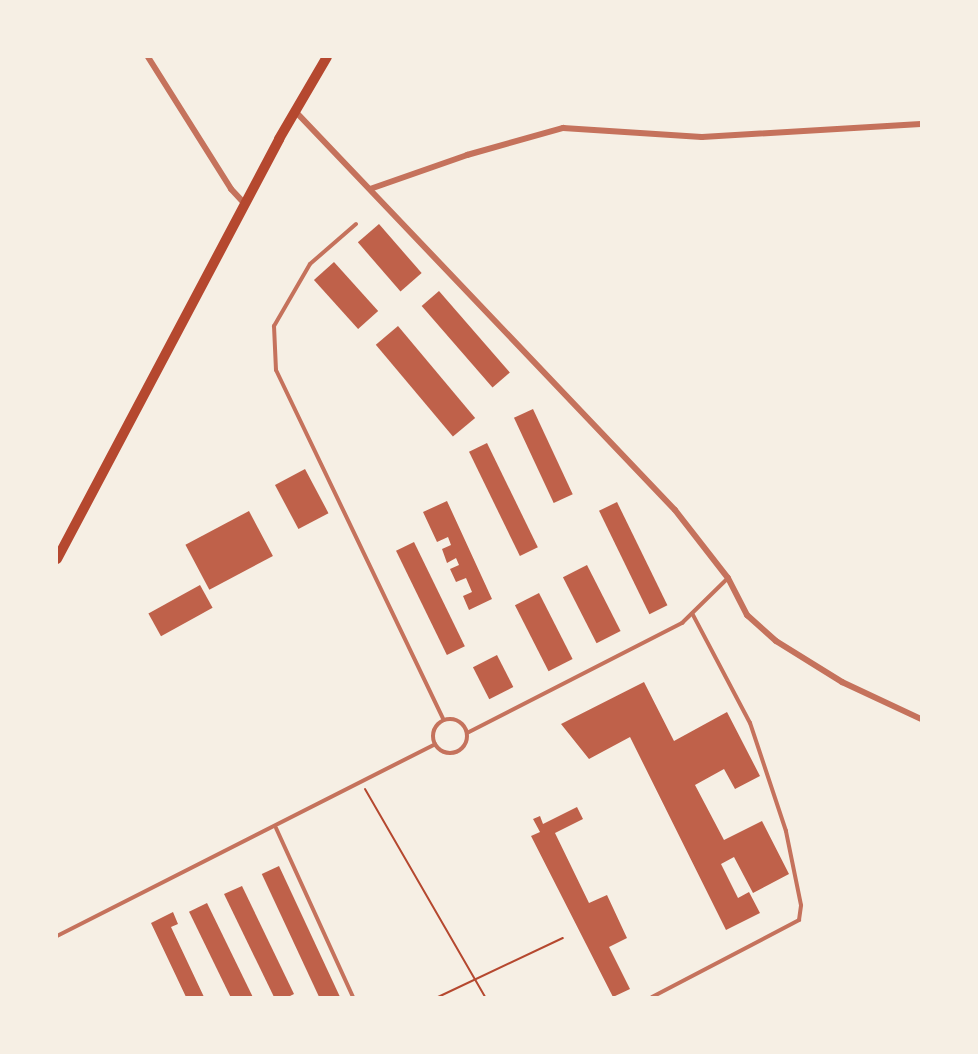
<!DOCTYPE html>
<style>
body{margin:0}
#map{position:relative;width:978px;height:1054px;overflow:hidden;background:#f6efe4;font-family:Montserrat,sans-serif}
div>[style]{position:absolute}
.building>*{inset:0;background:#bf614a;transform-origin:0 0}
.path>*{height:2px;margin:-1px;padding:0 1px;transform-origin:1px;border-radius:1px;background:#b5482f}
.service>*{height:4px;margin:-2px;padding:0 2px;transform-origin:2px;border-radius:2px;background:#c5725c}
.service>.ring{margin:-2px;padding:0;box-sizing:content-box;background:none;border:4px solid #c5725c;border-radius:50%}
.minor>*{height:6px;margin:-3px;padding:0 3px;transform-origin:3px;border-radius:3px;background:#c5725c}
.secondary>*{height:10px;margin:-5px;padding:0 5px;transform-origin:5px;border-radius:5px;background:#b5482f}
span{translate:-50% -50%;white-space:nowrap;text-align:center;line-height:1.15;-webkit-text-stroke:5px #f6efe4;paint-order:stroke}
.frame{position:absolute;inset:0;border:58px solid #f6efe4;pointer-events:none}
</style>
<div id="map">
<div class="building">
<i style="left:379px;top:224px;width:65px;height:28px;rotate:49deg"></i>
<i style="left:334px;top:262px;width:66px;height:27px;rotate:48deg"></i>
<i style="left:439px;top:291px;width:108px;height:23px;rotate:49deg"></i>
<i style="left:398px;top:326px;width:120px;height:29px;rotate:50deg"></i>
<i style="left:533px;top:409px;width:94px;height:21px;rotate:65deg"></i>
<i style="left:487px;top:443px;width:116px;height:20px;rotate:64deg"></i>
<i style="left:305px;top:469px;width:50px;height:34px;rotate:62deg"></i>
<i style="clip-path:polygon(447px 501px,492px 599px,469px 610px,463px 596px,472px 592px,466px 578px,456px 582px,450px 569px,459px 565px,456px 558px,447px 563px,442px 549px,451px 545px,448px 537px,437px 542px,423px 512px)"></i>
<i style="left:617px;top:502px;width:115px;height:20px;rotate:64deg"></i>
<i style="left:249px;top:511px;width:51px;height:72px;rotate:62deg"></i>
<i style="left:414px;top:542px;width:116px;height:20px;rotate:64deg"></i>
<i style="left:587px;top:565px;width:74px;height:27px;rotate:63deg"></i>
<i style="left:200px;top:585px;width:26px;height:59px;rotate:61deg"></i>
<i style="left:539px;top:593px;width:74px;height:27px;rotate:63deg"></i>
<i style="left:497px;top:655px;width:36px;height:27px;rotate:63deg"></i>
<i style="clip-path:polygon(644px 682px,674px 741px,727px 712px,760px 776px,735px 789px,724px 769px,695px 785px,724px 840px,762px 821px,789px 874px,753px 893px,734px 857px,721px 864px,738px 898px,749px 892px,760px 913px,726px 930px,630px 737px,589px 759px,561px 724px)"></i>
<i style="clip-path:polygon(577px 807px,583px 819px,555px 833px,589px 903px,607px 895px,627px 938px,609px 947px,630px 989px,613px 997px,531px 836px,540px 832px,533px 819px,540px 816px,543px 824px)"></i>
<i style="left:279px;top:866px;width:145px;height:19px;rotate:65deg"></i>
<i style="clip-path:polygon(242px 886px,294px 994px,288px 997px,274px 997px,224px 894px)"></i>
<i style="left:207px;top:903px;width:104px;height:20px;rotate:64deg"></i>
<i style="clip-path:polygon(173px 912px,178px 924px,171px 927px,204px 997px,186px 997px,151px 923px)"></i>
</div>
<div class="path">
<i style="left:365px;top:789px;width:240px;rotate:60deg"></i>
<i style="left:438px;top:997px;width:138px;rotate:-25.3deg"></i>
</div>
<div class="service">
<i style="left:356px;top:224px;width:61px;rotate:139deg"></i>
<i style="left:310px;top:264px;width:72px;rotate:120.1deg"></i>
<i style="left:274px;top:326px;width:44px;rotate:87.4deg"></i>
<i style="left:276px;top:370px;width:388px;rotate:64.4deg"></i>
<i class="ring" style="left:433px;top:719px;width:30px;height:30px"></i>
<i style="left:467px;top:733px;width:242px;rotate:-27.1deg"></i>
<i style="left:682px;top:623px;width:64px;rotate:-44.4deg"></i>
<i style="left:276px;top:828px;width:186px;rotate:65.5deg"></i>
<i style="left:57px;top:936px;width:424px;rotate:-26.9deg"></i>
<i style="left:652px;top:997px;width:166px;rotate:-27.6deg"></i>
<i style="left:799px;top:920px;width:15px;rotate:-82deg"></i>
<i style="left:801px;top:905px;width:76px;rotate:-101.5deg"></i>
<i style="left:786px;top:831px;width:114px;rotate:-108.4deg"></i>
<i style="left:750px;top:723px;width:124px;rotate:-117.8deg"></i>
</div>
<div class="minor">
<i style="left:148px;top:57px;width:156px;rotate:57.8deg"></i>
<i style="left:231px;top:189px;width:21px;rotate:47deg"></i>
<i style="left:295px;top:111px;width:551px;rotate:46.4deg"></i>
<i style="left:675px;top:510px;width:86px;rotate:52.1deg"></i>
<i style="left:728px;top:578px;width:42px;rotate:62.8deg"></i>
<i style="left:747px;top:615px;width:39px;rotate:42deg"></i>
<i style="left:776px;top:641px;width:78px;rotate:31.8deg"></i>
<i style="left:842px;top:682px;width:87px;rotate:25.1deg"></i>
<i style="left:370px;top:189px;width:103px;rotate:-19.3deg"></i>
<i style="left:467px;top:155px;width:100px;rotate:-15.7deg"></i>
<i style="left:563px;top:128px;width:139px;rotate:3.7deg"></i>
<i style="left:702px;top:137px;width:219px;rotate:-3.4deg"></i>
</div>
<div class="secondary">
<i style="left:57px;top:559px;width:475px;rotate:-62.1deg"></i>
<i style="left:279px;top:139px;width:95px;rotate:-59.7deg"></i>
</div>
<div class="frame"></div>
</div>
